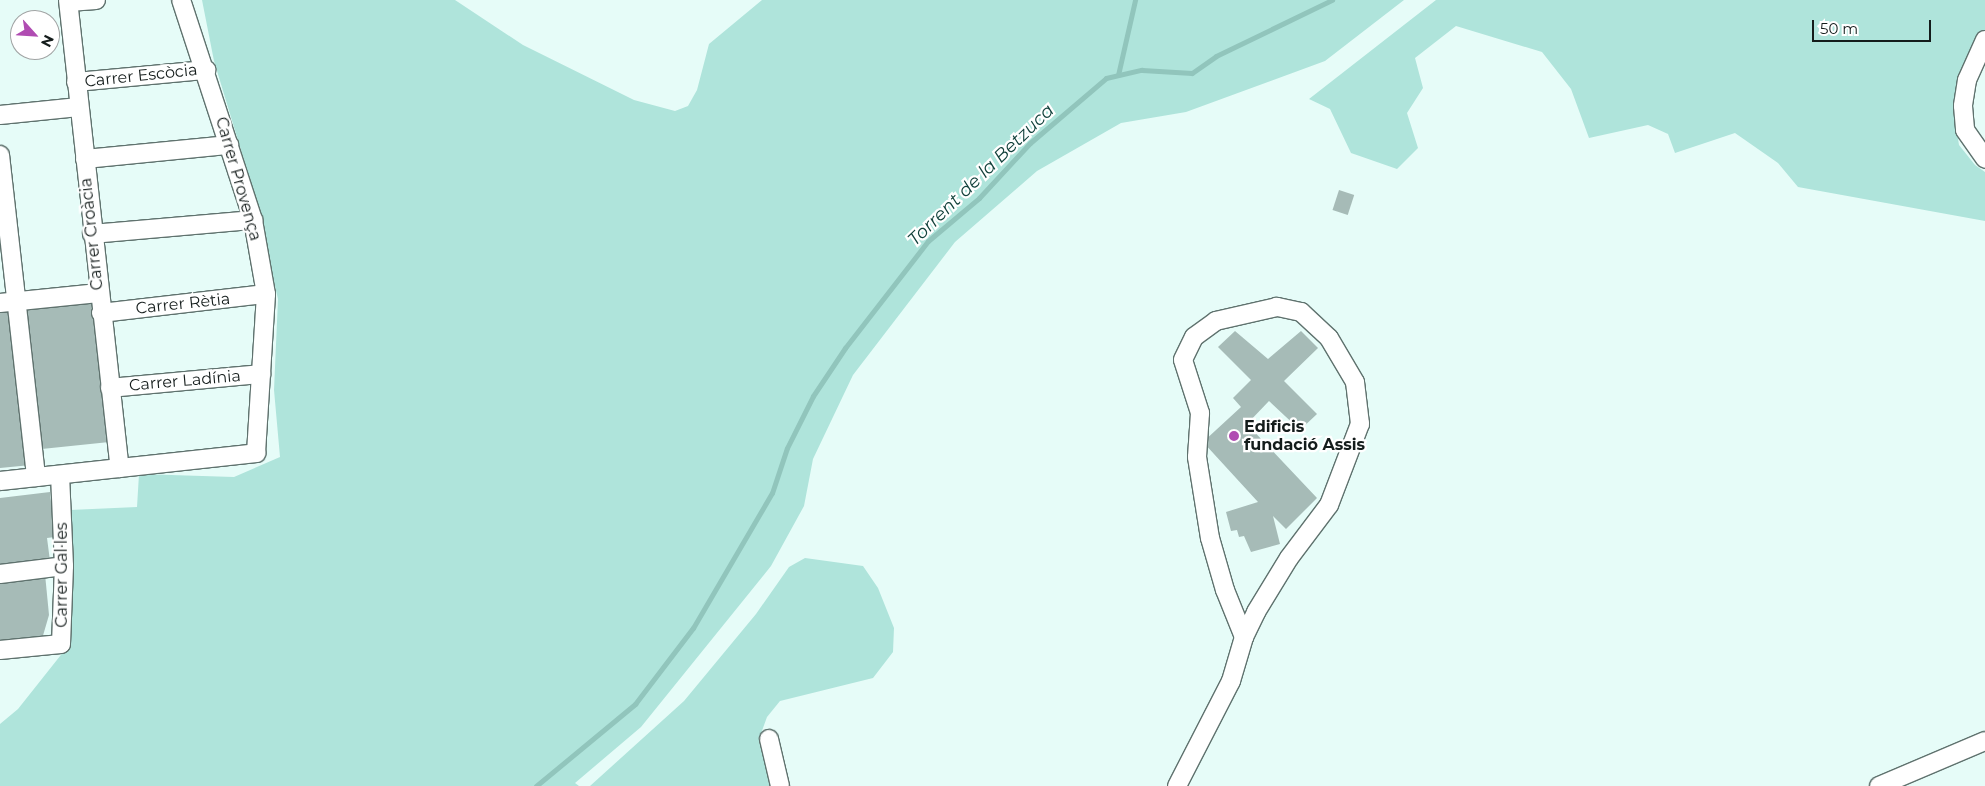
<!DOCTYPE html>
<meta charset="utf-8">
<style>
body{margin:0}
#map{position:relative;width:1985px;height:786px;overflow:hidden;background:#e6fcf8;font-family:Montserrat,sans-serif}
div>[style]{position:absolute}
.green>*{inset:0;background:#afe4db}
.stream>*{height:5px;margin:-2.5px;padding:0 2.5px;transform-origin:2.5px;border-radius:2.5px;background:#91c5bc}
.building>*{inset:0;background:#a6bbb7;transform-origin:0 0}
.roads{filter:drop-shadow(1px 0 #5f726e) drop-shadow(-1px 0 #5f726e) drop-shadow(0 1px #5f726e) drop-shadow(0 -1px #5f726e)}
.minor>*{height:18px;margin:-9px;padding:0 9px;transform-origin:9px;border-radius:9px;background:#fff}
.dots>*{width:14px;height:14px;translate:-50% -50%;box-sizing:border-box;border:2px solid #fff;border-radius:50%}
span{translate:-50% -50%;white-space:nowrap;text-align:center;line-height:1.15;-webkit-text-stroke:4.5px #fff;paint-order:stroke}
.street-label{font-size:16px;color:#141c1b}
.poi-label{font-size:16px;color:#141c1b;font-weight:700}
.left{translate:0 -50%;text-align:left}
.water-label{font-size:18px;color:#12413b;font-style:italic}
.north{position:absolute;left:10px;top:10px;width:50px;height:50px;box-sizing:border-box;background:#fff;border:1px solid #a1a4a4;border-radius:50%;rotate:116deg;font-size:14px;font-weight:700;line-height:20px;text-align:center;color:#141c1b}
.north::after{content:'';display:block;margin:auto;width:18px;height:22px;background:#b04cb2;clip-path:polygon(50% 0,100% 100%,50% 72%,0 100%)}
.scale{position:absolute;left:1812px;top:20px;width:119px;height:22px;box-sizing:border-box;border:2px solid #141c1b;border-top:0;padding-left:6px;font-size:15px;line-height:18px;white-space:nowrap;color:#141c1b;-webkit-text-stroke:4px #fff;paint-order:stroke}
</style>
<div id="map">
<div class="green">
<i style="clip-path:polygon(202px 0,455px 0,523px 45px,634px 100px,675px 111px,688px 106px,697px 90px,709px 44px,762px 0,1404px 0,1325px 61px,1186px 112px,1121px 123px,1037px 171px,955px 242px,853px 375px,813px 459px,804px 506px,771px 566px,641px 727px,575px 783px,579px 786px,0 786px,0 724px,18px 709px,68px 646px,70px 510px,137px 507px,139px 474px,234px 477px,280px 457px,274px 390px,278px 299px,247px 170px,214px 61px)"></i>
<i style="clip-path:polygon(1436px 0,1985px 0,1985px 30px,1970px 54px,1954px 114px,1959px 145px,1975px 165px,1985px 172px,1985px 221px,1798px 187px,1778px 163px,1735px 133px,1675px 153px,1668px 134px,1648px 125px,1589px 138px,1571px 89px,1542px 52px,1456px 26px,1415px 58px,1423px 88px,1407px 113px,1418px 148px,1397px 169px,1351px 153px,1330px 109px,1309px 99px)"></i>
<i style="clip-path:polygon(805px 558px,863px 566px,878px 588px,894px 628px,893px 652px,873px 678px,780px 701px,767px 717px,759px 739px,770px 786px,590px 786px,684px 701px,756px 614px,789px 567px)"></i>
</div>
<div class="stream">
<i style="left:1118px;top:75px;width:77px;rotate:-77.2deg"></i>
<i style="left:536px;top:786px;width:129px;rotate:-39.6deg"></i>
<i style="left:635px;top:704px;width:96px;rotate:-52.7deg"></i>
<i style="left:693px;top:628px;width:156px;rotate:-59.7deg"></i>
<i style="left:772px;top:493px;width:47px;rotate:-71.6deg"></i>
<i style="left:787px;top:448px;width:58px;rotate:-63.4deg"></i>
<i style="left:813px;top:396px;width:58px;rotate:-56.3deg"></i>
<i style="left:845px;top:348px;width:135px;rotate:-52.2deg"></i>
<i style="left:928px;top:241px;width:67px;rotate:-40.1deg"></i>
<i style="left:979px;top:198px;width:75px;rotate:-47.2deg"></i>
<i style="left:1030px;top:143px;width:100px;rotate:-40.5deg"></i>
<i style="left:1106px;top:78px;width:37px;rotate:-13deg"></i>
<i style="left:1142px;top:70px;width:50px;rotate:3.4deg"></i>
<i style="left:1192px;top:73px;width:29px;rotate:-35deg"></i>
<i style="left:1216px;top:56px;width:129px;rotate:-25.8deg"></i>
</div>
<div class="building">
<i style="left:1339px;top:190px;width:16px;height:21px;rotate:18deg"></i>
<i style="left:92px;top:300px;width:143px;height:68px;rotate:84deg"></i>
<i style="clip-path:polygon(12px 307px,31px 465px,0 468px,0 308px)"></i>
<i style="clip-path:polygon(1235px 331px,1268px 359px,1301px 331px,1318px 348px,1284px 381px,1317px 414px,1300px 430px,1269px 401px,1247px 424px,1317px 498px,1286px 529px,1273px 516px,1280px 544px,1251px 552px,1244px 536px,1239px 537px,1237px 530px,1231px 531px,1226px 512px,1258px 502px,1203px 442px,1241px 407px,1233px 398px,1251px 380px,1218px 347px)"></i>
<i style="clip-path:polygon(50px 492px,55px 537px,47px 538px,50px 561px,0 566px,0 498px)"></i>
<i style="clip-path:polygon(45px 574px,49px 615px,42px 639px,0 643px,0 579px)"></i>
</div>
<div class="roads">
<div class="minor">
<i style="left:68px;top:0;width:471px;rotate:83.7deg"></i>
<i style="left:69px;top:2px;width:27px;rotate:-4deg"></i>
<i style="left:1985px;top:40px;width:44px;rotate:114.2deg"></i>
<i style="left:1967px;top:80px;width:26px;rotate:99deg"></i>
<i style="left:1963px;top:106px;width:24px;rotate:85deg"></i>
<i style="left:1965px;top:130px;width:35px;rotate:55deg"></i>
<i style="left:76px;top:82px;width:131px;rotate:-5.3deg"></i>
<i style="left:0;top:115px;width:79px;rotate:-5.8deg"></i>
<i style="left:0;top:155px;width:324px;rotate:83.6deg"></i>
<i style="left:85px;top:159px;width:145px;rotate:-5.6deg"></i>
<i style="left:92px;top:234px;width:162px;rotate:-5deg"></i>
<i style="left:0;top:303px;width:99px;rotate:-5.8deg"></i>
<i style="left:101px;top:313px;width:166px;rotate:-6.6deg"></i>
<i style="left:110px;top:388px;width:152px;rotate:-5.3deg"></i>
<i style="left:0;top:481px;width:258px;rotate:-6.2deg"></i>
<i style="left:256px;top:453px;width:159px;rotate:-86.4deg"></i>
<i style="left:266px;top:294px;width:75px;rotate:-100deg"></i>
<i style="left:253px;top:220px;width:231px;rotate:-108.1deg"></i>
<i style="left:0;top:574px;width:64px;rotate:-7.1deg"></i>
<i style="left:0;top:650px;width:61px;rotate:-5.6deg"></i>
<i style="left:61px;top:644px;width:78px;rotate:-87.8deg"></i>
<i style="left:64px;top:566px;width:91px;rotate:-92.5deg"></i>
<i style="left:769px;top:739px;width:48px;rotate:76.8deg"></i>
<i style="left:1177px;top:786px;width:118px;rotate:-62.8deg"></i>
<i style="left:1231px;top:681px;width:46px;rotate:-73.5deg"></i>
<i style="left:1244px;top:637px;width:28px;rotate:-64deg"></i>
<i style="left:1256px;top:612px;width:63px;rotate:-58.6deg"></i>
<i style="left:1289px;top:558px;width:66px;rotate:-53deg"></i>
<i style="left:1329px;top:505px;width:87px;rotate:-69.1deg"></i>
<i style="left:1360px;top:424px;width:42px;rotate:-96.8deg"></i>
<i style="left:1355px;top:382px;width:51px;rotate:-120.6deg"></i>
<i style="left:1329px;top:338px;width:38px;rotate:-137deg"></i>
<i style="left:1301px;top:312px;width:25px;rotate:-168deg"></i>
<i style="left:1277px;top:307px;width:63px;rotate:167.1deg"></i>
<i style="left:1216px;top:321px;width:27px;rotate:144deg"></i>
<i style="left:1194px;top:337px;width:25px;rotate:116deg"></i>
<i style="left:1183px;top:360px;width:56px;rotate:72.2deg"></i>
<i style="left:1200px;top:413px;width:44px;rotate:93.9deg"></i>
<i style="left:1197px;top:457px;width:82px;rotate:80.9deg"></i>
<i style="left:1210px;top:538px;width:54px;rotate:73.9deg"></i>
<i style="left:1225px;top:590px;width:51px;rotate:68deg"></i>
<i style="left:1879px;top:786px;width:115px;rotate:-23deg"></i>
</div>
</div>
<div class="dots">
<i style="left:1234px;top:436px;background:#b04cb2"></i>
</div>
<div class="street-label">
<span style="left:141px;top:76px;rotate:-6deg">Carrer Escòcia</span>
<span style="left:238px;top:179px;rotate:74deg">Carrer Provença</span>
<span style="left:92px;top:234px;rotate:-96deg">Carrer Croàcia</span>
<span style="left:183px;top:304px;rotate:-6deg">Carrer Rètia</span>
<span style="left:185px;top:381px;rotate:-5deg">Carrer Ladínia</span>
<span style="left:62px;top:575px;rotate:-90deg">Carrer Gal·les</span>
</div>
<div class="poi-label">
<span class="left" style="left:1244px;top:436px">Edificis<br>fundació Assis</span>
</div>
<div class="water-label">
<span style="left:981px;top:175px;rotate:-44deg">Torrent de la Betzuca</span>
</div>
<div class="north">N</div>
<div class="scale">50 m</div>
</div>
